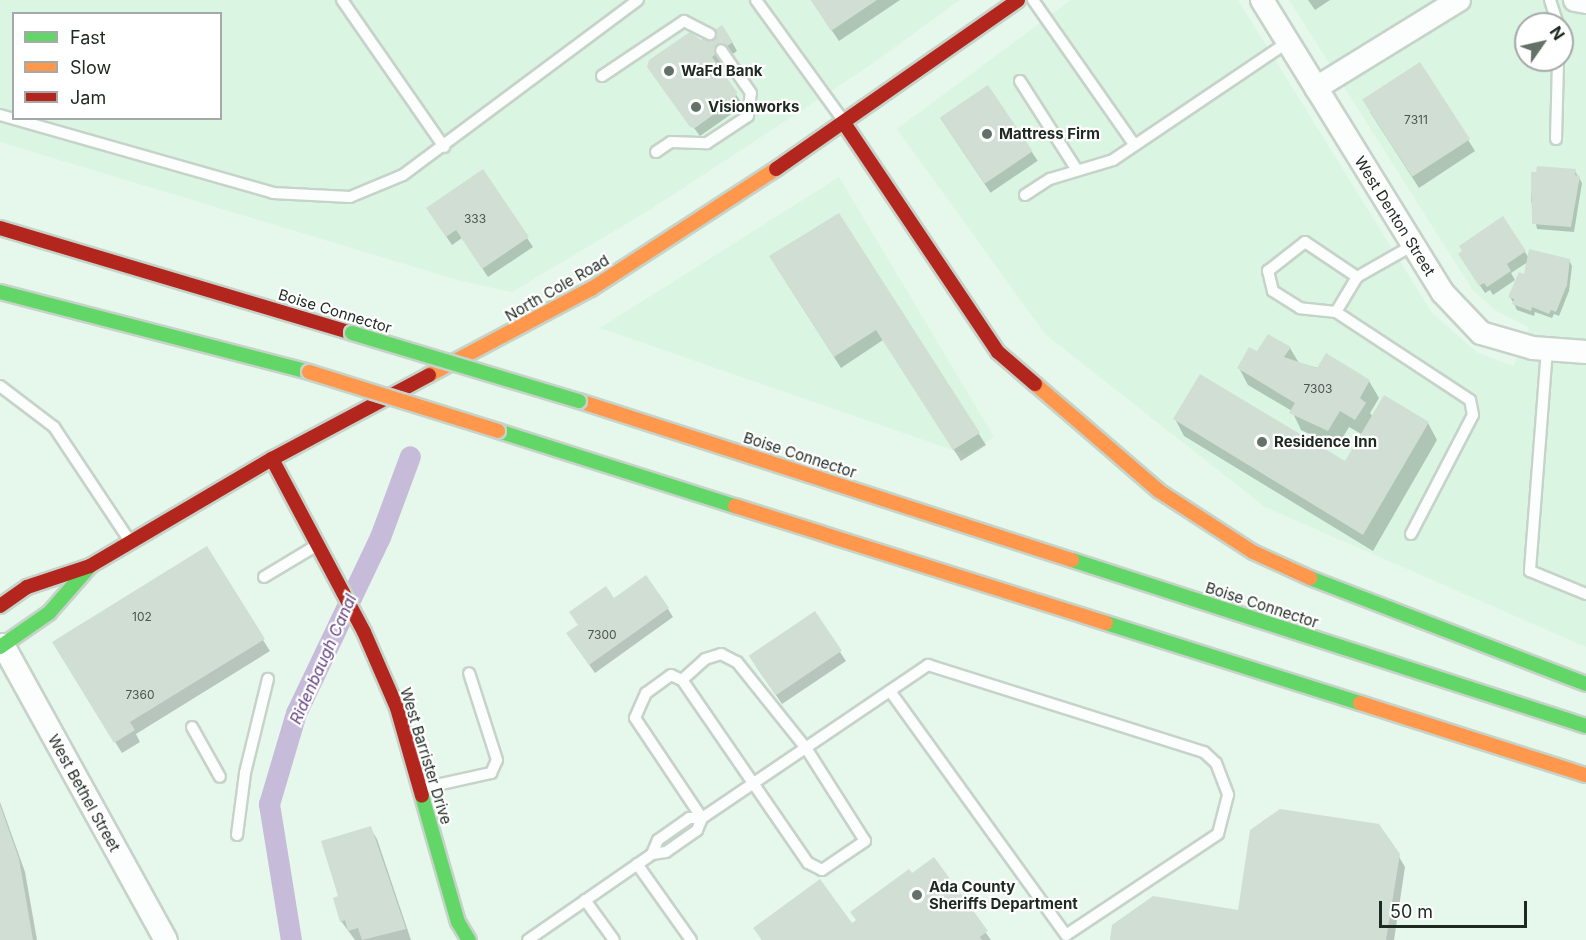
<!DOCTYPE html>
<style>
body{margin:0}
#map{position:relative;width:1586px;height:940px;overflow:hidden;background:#e6f7eb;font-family:Inter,sans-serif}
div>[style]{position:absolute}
.built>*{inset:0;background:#daf6e2}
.shadow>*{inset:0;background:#0003;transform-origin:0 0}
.canal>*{height:21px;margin:-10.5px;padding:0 10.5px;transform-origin:10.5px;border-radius:10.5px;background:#c6bcda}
.building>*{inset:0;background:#d1ded4;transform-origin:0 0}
.roads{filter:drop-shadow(2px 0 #c6d3c9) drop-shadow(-2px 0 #c6d3c9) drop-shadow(0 2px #c6d3c9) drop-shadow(0 -2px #c6d3c9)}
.lane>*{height:10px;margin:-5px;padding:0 5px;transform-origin:5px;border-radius:5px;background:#fbfefc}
.street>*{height:22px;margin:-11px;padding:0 11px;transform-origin:11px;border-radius:11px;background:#fbfefc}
.fast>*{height:14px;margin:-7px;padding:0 7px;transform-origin:7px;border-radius:7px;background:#63d668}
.slow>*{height:14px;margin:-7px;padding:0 7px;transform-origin:7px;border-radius:7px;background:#ff974d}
.jam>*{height:14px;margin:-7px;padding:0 7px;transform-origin:7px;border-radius:7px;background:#b3261e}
.bridges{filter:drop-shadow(2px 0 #c6d3c9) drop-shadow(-2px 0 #c6d3c9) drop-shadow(0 2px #c6d3c9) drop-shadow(0 -2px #c6d3c9)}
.fast-bridge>*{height:14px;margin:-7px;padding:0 7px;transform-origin:7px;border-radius:7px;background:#63d668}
.slow-bridge>*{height:14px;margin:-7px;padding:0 7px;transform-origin:7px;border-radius:7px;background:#ff974d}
.dots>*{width:16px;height:16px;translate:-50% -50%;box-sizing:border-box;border:3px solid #fff;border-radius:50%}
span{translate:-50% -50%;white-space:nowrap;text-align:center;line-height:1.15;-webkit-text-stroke:4.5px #fff;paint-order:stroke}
.number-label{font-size:12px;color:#4b564e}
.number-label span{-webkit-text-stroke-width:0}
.poi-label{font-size:15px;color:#1e2922;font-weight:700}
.left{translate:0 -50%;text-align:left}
.street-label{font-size:15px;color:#1e2922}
.water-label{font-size:16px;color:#644582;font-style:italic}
.legend{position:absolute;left:12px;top:12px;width:210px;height:108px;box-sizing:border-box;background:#fff;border:2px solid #a5a9a7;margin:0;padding:8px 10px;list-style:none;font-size:18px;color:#1e2922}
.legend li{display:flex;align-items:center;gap:12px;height:30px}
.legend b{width:30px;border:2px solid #a5a9a7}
.north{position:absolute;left:1514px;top:12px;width:60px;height:60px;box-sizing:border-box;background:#fff;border:2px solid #a5a9a7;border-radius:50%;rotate:56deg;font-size:16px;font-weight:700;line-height:24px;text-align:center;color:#1e2922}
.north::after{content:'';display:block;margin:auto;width:21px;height:27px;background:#647168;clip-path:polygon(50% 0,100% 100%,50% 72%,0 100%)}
.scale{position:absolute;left:1379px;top:901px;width:148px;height:27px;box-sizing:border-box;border:3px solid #1e2922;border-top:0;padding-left:8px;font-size:18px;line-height:21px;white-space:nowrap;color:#1e2922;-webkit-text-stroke:4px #fff;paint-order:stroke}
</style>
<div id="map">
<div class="built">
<i style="clip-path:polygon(evenodd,0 0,960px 0,866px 68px,651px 209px,512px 292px,461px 281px,0 142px,0 0,14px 14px,220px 14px,220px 118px,14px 118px,14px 14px)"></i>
<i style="clip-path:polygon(evenodd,1071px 0,1238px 0,1432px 313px,1478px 353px,1514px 366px,1529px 327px,1495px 310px,1472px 289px,1289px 0,1586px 0,1586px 647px,1265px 507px,1045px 334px,897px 129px,1071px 0,1526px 24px,1562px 24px,1562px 60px,1526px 60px,1526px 24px)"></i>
<i style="clip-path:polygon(839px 177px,994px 437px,967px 455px,600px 328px)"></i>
</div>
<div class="shadow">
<i style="clip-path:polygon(811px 0,900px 0,839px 41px)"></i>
<i style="clip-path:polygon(1308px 0,1330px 0,1315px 10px)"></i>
<i style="clip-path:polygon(701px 42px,732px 42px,737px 51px,716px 65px,741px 102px,740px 108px,700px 136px,654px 75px)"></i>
<i style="clip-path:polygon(1420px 64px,1475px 151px,1419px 188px,1370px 112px)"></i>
<i style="left:988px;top:87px;width:89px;height:57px;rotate:56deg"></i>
<i style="clip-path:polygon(482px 171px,533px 247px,488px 277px,462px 238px,452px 245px,433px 217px)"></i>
<i style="clip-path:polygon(1575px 171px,1582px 183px,1574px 232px,1537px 229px,1531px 200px,1533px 173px)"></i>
<i style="clip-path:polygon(839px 215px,986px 445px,961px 461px,883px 340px,841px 368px,777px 268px)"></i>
<i style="clip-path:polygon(1502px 218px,1529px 258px,1569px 260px,1572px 266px,1569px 291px,1559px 316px,1554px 314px,1552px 318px,1535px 312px,1534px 316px,1517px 310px,1514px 304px,1510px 297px,1526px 276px,1528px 262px,1511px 273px,1515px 280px,1493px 295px,1490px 290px,1485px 293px,1465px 263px)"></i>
<i style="clip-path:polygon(1290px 348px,1299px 363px,1369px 381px,1379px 398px,1370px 413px,1373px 417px,1428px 423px,1437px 440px,1373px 551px,1184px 436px,1175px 419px,1346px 463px,1363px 435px,1349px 427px,1337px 447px,1301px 430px,1292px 411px,1248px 385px,1239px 368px,1258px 353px)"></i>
<i style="clip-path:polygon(614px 600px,668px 609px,673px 617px,595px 673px,573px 642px,579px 626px)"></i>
<i style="clip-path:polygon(814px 613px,846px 661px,782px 704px,755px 665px)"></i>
<i style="clip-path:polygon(263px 640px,270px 651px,136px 734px,140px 742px,122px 753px,60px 654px)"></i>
<i style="clip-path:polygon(0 802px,25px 872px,37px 940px,0 940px)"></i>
<i style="clip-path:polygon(370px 828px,377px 839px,411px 940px,355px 940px,341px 921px,340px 897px)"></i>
<i style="clip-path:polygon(1398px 855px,1405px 867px,1394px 940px,1111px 940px,1239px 911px)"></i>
<i style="clip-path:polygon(934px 860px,991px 940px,762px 940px,755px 928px,852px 925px)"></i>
</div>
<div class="canal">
<i style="left:291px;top:940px;width:138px;rotate:-99.2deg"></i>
<i style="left:269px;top:804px;width:95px;rotate:-73.5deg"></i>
<i style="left:296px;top:713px;width:195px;rotate:-64.5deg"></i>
<i style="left:380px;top:537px;width:86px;rotate:-69.7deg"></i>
</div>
<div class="building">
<i style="clip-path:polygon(811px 0,877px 0,831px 31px)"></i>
<i style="clip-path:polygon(722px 25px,733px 42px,712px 57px,737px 92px,735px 99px,695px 128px,690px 127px,647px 67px,649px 60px,690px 32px,701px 40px)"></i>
<i style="left:1420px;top:62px;width:92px;height:69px;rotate:57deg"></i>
<i style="left:988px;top:85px;width:80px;height:58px;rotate:56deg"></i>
<i style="clip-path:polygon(1537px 166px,1576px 169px,1575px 175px,1580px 176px,1571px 227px,1532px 224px,1531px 172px,1536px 172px)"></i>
<i style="clip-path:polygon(483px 169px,529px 237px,482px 269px,456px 230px,446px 237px,426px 208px)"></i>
<i style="clip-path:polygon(839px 213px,980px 433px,953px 450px,876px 330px,834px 357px,769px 256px)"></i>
<i style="clip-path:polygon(1503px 216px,1526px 251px,1507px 264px,1511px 271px,1487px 287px,1484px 283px,1479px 286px,1458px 254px,1462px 251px,1459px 246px)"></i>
<i style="clip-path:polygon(1529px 249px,1570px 259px,1567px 285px,1556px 312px,1551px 310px,1549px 314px,1532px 307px,1531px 311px,1512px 304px,1514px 299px,1508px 297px,1519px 272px,1524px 274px)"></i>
<i style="clip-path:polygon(1268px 334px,1291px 347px,1284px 357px,1317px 368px,1326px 353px,1370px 380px,1360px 398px,1366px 403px,1355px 420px,1340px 411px,1328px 431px,1289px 413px,1295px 403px,1237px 368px,1249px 347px,1257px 351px)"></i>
<i style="clip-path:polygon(1200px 374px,1345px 461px,1384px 395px,1429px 422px,1363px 535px,1173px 419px)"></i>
<i style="clip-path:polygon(207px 546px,265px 639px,130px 722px,135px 730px,114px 743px,52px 642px)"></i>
<i style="clip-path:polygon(646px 575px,669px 608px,589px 665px,566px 633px,578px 625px,569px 612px,606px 586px,614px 598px)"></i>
<i style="left:815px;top:611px;width:48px;height:80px;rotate:56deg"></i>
<i style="clip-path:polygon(0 805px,19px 859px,33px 940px,0 940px)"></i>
<i style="clip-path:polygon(1280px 809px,1379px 824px,1400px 854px,1386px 940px,1110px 940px,1112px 925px,1153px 896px,1238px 910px,1250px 830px)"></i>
<i style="clip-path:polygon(371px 826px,406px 929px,362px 940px,358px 928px,348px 931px,345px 920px,340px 922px,333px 898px,338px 896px,321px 841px)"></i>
<i style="clip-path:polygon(934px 857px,988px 931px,980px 937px,982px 940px,762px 940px,753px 928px,820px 879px,852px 923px,856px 920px,850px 912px,909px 869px,912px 873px)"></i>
</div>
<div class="roads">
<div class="lane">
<i style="left:342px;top:0;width:179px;rotate:55.2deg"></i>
<i style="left:756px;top:0;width:147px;rotate:54.1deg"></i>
<i style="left:1033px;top:0;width:176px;rotate:55deg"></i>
<i style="left:1550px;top:0;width:25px;rotate:72deg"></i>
<i style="left:602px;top:76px;width:99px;rotate:-33.9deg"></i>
<i style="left:684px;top:21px;width:29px;rotate:27deg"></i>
<i style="left:1020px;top:81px;width:106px;rotate:57.4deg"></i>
<i style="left:0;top:115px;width:284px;rotate:15.9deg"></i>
<i style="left:273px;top:193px;width:77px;rotate:3deg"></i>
<i style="left:350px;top:197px;width:57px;rotate:-22.5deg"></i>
<i style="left:403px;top:175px;width:293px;rotate:-36.7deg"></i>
<i style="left:1556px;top:139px;width:79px;rotate:-88.5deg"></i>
<i style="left:656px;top:152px;width:18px;rotate:-34deg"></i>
<i style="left:671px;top:142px;width:36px;rotate:2deg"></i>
<i style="left:707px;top:143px;width:49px;rotate:-33.4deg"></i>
<i style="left:748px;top:116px;width:23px;rotate:-83deg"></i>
<i style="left:751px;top:93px;width:52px;rotate:-124.9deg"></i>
<i style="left:1025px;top:195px;width:30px;rotate:-33deg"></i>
<i style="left:1050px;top:179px;width:66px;rotate:-16.8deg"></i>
<i style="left:1113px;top:160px;width:211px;rotate:-34deg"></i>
<i style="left:1336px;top:312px;width:36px;rotate:-174deg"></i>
<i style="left:1300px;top:308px;width:32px;rotate:-148deg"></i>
<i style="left:1273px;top:291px;width:21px;rotate:-104deg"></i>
<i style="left:1268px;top:271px;width:47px;rotate:-38.1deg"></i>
<i style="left:1305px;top:242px;width:63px;rotate:33.9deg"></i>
<i style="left:1547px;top:349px;width:223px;rotate:94.4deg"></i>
<i style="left:1530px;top:571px;width:61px;rotate:22.3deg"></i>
<i style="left:0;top:386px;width:68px;rotate:37.2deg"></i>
<i style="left:54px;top:427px;width:136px;rotate:56.4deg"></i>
<i style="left:1411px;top:534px;width:134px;rotate:-62.5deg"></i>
<i style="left:1473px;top:415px;width:15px;rotate:-101deg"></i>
<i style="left:1470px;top:400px;width:160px;rotate:-146.7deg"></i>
<i style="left:1336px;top:312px;width:41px;rotate:-59deg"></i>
<i style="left:1357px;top:277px;width:64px;rotate:-29.7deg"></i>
<i style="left:264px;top:577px;width:58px;rotate:-31deg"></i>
<i style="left:682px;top:680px;width:31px;rotate:-42deg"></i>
<i style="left:705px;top:659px;width:17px;rotate:-17deg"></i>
<i style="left:721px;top:654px;width:18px;rotate:27deg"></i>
<i style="left:737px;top:662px;width:110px;rotate:51.3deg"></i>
<i style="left:806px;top:748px;width:110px;rotate:57.6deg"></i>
<i style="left:865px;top:841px;width:52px;rotate:146deg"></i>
<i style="left:822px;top:870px;width:16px;rotate:-153deg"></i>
<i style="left:808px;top:863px;width:222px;rotate:-124.5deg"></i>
<i style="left:682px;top:680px;width:12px;rotate:-156deg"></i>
<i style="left:671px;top:675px;width:31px;rotate:144deg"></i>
<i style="left:646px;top:693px;width:27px;rotate:114deg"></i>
<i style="left:635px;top:718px;width:120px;rotate:56.2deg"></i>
<i style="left:192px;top:727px;width:57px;rotate:60.8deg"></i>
<i style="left:423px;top:788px;width:70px;rotate:-12.4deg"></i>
<i style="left:491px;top:773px;width:14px;rotate:-65deg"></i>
<i style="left:497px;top:760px;width:91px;rotate:-107.8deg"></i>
<i style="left:237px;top:835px;width:63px;rotate:-82.6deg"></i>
<i style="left:245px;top:773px;width:97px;rotate:-76.3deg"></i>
<i style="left:652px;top:854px;width:15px;rotate:-67deg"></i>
<i style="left:658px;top:840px;width:38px;rotate:-35deg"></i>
<i style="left:689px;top:818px;width:13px"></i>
<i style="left:637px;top:864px;width:93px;rotate:54.6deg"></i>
<i style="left:585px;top:900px;width:49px;rotate:54.1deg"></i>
<i style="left:528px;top:940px;width:151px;rotate:-34.7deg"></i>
<i style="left:652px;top:854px;width:14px;rotate:-8deg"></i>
<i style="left:666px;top:852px;width:38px;rotate:-35deg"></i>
<i style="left:697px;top:830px;width:13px;rotate:-67deg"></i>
<i style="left:702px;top:818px;width:273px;rotate:-34.1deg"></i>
<i style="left:928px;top:665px;width:289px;rotate:17.5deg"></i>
<i style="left:1204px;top:752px;width:16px;rotate:43deg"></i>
<i style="left:1216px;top:763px;width:34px;rotate:69deg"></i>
<i style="left:1228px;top:795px;width:40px;rotate:104.4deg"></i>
<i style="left:1218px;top:834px;width:182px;rotate:146.4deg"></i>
<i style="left:1066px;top:935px;width:301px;rotate:-125.8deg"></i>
</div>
<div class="street">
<i style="left:1262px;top:0;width:344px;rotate:58.3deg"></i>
<i style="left:1443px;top:293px;width:55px;rotate:46.5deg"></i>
<i style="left:1481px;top:333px;width:54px;rotate:16.1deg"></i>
<i style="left:1533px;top:348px;width:53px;rotate:4.3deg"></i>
<i style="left:1575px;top:0;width:11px;rotate:10deg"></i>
<i style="left:1316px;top:88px;width:168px;rotate:-31.6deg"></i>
<i style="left:3px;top:645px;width:337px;rotate:61.1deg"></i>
</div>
<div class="fast">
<i style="left:0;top:292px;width:319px;rotate:14.5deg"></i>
<i style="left:498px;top:431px;width:249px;rotate:17.6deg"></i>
<i style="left:1072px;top:560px;width:540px;rotate:17.9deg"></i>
<i style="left:1310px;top:578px;width:296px;rotate:21deg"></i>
<i style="left:1106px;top:623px;width:266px;rotate:17.5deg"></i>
<i style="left:0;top:647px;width:60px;rotate:-34.8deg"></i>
<i style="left:49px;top:613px;width:62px;rotate:-48.9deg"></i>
<i style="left:422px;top:796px;width:131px;rotate:74.1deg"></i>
<i style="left:458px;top:922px;width:21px;rotate:59deg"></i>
</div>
<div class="slow">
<i style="left:429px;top:375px;width:183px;rotate:-28deg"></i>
<i style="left:591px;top:289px;width:221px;rotate:-33deg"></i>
<i style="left:1035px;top:384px;width:164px;rotate:40.8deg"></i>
<i style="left:1159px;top:491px;width:112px;rotate:33deg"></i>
<i style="left:1253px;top:552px;width:63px;rotate:24.5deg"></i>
<i style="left:579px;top:401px;width:518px;rotate:17.88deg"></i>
<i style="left:735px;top:506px;width:389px;rotate:17.5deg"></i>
<i style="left:1360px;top:703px;width:237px;rotate:17.7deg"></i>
</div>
<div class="jam">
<i style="left:844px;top:123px;width:276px;rotate:56.1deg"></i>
<i style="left:998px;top:352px;width:49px;rotate:40.9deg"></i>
<i style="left:776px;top:169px;width:295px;rotate:-34.9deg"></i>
<i style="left:0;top:228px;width:367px;rotate:16.6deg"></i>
<i style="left:272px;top:459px;width:196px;rotate:62deg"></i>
<i style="left:364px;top:632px;width:83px;rotate:66.5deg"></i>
<i style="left:397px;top:708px;width:91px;rotate:74.1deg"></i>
<i style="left:0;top:606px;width:33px;rotate:-35deg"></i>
<i style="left:27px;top:587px;width:66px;rotate:-18.4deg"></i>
<i style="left:90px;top:566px;width:211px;rotate:-30.5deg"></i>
<i style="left:272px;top:459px;width:178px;rotate:-28.1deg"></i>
</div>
</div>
<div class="bridges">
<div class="fast-bridge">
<i style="left:352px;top:333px;width:237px;rotate:16.7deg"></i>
</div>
<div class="slow-bridge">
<i style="left:309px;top:372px;width:198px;rotate:17.3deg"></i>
</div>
</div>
<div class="dots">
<i style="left:669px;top:71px;background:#647168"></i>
<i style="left:696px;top:107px;background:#647168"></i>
<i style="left:987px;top:134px;background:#647168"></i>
<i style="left:1262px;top:442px;background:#647168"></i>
<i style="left:917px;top:895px;background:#647168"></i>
</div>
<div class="number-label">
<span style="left:1416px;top:120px">7311</span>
<span style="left:475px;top:219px">333</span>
<span style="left:1318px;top:389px">7303</span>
<span style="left:142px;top:617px">102</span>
<span style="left:602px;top:635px">7300</span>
<span style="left:140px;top:695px">7360</span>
</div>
<div class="poi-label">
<span class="left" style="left:681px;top:71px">WaFd Bank</span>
<span class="left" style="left:708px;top:107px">Visionworks</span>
<span class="left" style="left:999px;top:134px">Mattress Firm</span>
<span class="left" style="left:1274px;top:442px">Residence Inn</span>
<span class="left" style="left:929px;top:895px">Ada County<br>Sheriffs Department</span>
</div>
<div class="street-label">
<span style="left:1395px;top:216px;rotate:58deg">West Denton Street</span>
<span style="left:557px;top:288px;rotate:-30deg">North Cole Road</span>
<span style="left:335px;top:311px;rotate:17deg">Boise Connector</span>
<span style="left:800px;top:455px;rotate:18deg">Boise Connector</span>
<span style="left:1262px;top:605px;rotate:18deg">Boise Connector</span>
<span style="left:426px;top:756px;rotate:73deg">West Barrister Drive</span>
<span style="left:84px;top:793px;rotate:61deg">West Bethel Street</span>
</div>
<div class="water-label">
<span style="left:323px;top:659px;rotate:-66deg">Ridenbaugh Canal</span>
</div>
<ul class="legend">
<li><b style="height:8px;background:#63d668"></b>Fast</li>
<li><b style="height:8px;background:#ff974d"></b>Slow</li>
<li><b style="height:8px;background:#b3261e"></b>Jam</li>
</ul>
<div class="north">N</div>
<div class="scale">50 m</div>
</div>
